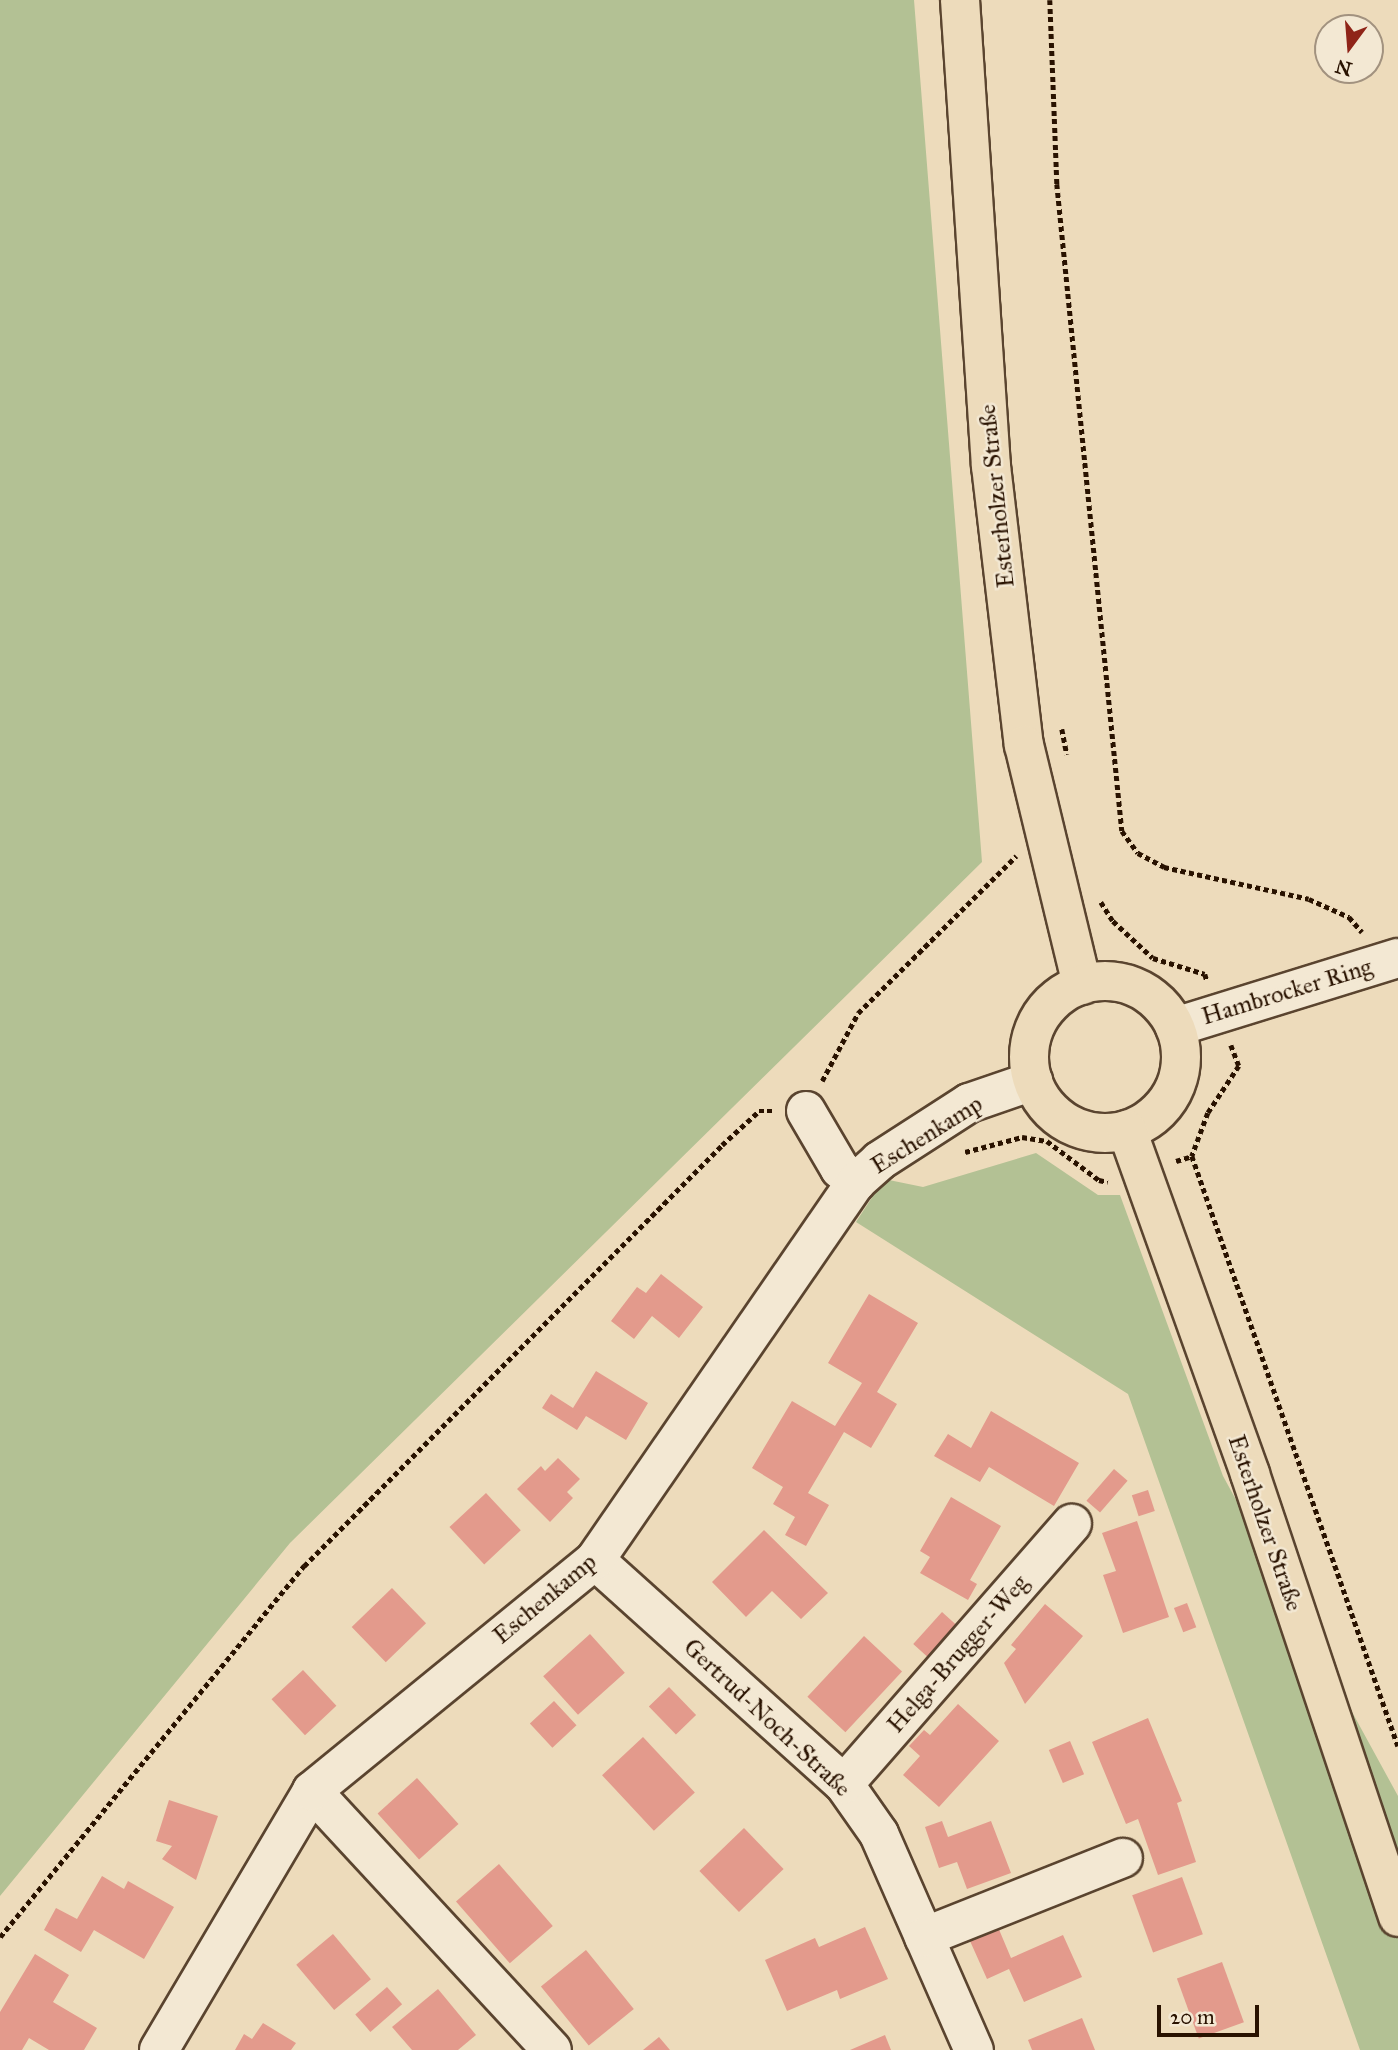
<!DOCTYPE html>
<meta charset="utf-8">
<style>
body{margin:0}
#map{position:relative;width:1398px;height:2050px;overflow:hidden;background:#eddbbb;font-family:"IM FELL Great Primer",serif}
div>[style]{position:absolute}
.green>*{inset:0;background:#b3c194}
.building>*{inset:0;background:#e39a8c;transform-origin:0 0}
.path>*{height:4.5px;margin-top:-2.25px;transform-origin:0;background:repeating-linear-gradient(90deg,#291200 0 5px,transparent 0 8.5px)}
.roads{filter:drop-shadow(2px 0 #5a442f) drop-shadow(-2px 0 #5a442f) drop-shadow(0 2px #5a442f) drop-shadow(0 -2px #5a442f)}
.minor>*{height:38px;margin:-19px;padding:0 19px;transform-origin:19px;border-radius:19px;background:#f3e8d3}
.major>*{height:38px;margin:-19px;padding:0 19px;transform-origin:19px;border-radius:19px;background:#eddbbb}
.major>.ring{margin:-19px;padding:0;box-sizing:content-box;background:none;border:38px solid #eddbbb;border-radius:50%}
span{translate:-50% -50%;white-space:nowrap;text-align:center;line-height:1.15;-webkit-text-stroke:5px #f3e8d3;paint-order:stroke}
.street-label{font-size:24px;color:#291200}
.north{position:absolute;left:1314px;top:14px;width:70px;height:70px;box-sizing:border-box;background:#f3e8d3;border:2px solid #a2927f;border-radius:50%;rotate:196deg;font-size:19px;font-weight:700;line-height:28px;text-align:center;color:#291200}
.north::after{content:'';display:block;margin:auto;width:24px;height:32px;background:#8f2418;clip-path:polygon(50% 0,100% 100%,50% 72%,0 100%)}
.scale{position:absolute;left:1157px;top:2005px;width:102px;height:32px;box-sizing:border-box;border:4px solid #291200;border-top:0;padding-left:9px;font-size:21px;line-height:24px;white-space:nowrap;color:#291200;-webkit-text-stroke:5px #f3e8d3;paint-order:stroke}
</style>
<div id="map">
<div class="green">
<i style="clip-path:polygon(0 0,914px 0,982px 862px,290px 1543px,0 1896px)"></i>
<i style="clip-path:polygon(1036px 1153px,1098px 1195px,1120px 1195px,1223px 1476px,1398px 1796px,1398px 2050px,1360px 2050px,1128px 1394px,856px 1222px,884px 1179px,923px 1187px)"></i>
</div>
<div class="building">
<i style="clip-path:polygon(661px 1274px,703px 1307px,679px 1338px,652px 1316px,634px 1339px,611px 1321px,637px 1287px,646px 1293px)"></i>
<i style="clip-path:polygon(869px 1294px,918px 1323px,877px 1392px,897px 1404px,871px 1448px,844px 1432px,808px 1493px,829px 1505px,806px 1546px,785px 1535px,795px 1517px,773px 1504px,783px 1487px,752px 1468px,792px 1401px,835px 1426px,862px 1383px,828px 1363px)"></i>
<i style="clip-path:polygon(596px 1371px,648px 1403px,626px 1440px,586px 1416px,577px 1430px,542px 1408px,551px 1394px,573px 1408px)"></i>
<i style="clip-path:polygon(991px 1411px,1079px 1463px,1054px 1506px,989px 1467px,980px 1482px,934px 1456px,948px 1434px,971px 1448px)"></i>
<i style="clip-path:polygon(558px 1458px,580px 1479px,567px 1492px,573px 1498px,550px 1522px,517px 1489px,541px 1466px,545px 1471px)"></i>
<i style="left:1114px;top:1469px;width:18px;height:42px;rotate:41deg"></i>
<i style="left:1148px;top:1490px;width:22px;height:17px;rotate:72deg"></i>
<i style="left:486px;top:1493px;width:51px;height:50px;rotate:47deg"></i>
<i style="clip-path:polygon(951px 1497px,1001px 1526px,970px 1580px,977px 1584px,968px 1600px,920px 1573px,930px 1557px,920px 1551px)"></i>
<i style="clip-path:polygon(1137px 1521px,1169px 1617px,1123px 1633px,1103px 1575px,1116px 1571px,1102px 1533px)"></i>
<i style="clip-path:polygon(764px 1530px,828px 1593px,801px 1619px,772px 1591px,746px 1617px,712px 1582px)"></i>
<i style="left:392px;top:1588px;width:49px;height:56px;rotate:46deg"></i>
<i style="left:1187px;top:1603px;width:26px;height:14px;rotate:69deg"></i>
<i style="clip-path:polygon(1045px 1604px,1083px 1636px,1025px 1704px,1004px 1663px,1016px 1649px,1011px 1645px)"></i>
<i style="left:942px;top:1612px;width:28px;height:43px;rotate:42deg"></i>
<i style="left:590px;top:1634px;width:52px;height:63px;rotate:48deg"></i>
<i style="left:864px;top:1636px;width:52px;height:83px;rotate:43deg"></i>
<i style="left:303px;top:1670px;width:49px;height:43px;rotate:47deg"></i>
<i style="left:669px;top:1687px;width:39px;height:28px;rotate:46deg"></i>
<i style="left:554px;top:1701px;width:33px;height:33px;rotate:47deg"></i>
<i style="clip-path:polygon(958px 1704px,999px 1741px,939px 1807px,903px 1775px,920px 1756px,909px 1746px,924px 1730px,930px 1735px)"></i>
<i style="clip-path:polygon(1148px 1718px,1182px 1801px,1177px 1803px,1196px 1862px,1158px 1875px,1138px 1819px,1126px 1824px,1092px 1742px)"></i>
<i style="left:643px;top:1737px;width:76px;height:56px;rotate:47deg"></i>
<i style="left:1070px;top:1741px;width:36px;height:23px;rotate:67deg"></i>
<i style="left:417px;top:1778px;width:62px;height:53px;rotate:48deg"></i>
<i style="clip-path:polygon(169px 1800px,218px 1816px,196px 1880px,162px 1859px,172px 1846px,156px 1841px)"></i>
<i style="clip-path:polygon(942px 1821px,948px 1837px,991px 1821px,1011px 1873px,967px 1889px,957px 1862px,939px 1868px,925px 1827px)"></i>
<i style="left:744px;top:1828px;width:57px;height:62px;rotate:46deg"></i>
<i style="left:499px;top:1864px;width:82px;height:57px;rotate:49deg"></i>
<i style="clip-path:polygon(102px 1876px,124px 1889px,128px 1881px,174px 1907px,144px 1959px,94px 1930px,81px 1952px,44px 1930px,56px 1908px,77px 1919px)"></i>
<i style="left:1182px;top:1877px;width:61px;height:53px;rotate:70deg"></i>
<i style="clip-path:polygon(995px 1920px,1011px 1958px,1063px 1935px,1082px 1977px,1024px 2002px,1009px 1969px,987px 1979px,966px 1932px)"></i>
<i style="clip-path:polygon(865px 1927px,888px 1979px,840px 1999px,837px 1990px,787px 2011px,765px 1960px,815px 1938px,819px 1947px)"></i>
<i style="left:333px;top:1934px;width:59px;height:48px;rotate:50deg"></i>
<i style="left:586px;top:1950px;width:76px;height:58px;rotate:51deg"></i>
<i style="clip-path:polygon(35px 1954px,69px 1975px,53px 2002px,97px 2028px,84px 2050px,49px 2050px,29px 2038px,22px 2050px,0 2050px,0 2012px)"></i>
<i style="left:1222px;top:1962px;width:64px;height:48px;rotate:70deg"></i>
<i style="left:387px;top:1987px;width:23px;height:42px;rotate:49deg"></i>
<i style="clip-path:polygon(438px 1989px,476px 2035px,458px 2050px,412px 2050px,392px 2027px)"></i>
<i style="clip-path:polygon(1082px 2018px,1095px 2050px,1032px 2050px,1028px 2040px)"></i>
<i style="clip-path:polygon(263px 2023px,296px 2043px,291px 2050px,235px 2050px,244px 2034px,252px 2039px)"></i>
<i style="clip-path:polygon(885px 2035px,891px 2050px,850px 2050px)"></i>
<i style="clip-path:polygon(659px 2037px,670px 2050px,643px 2050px)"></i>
</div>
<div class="path">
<i style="left:1050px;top:0;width:184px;rotate:87.8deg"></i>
<i style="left:1057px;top:184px;width:650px;rotate:84.26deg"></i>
<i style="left:1122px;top:831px;width:27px;rotate:54deg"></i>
<i style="left:1138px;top:853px;width:30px;rotate:28deg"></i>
<i style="left:1164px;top:867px;width:148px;rotate:12.4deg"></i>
<i style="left:1309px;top:899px;width:44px;rotate:24.2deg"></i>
<i style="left:1349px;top:917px;width:20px;rotate:49deg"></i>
<i style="left:1062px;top:729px;width:26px;rotate:79deg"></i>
<i style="left:1101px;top:902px;width:22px;rotate:58deg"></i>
<i style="left:1113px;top:921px;width:54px;rotate:42.8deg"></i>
<i style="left:1153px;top:958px;width:54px;rotate:17.1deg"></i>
<i style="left:1205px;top:974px;width:7px;rotate:74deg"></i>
<i style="left:1231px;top:1045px;width:22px;rotate:69deg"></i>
<i style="left:1239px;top:1066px;width:56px;rotate:123.4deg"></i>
<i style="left:1208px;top:1113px;width:46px;rotate:110.4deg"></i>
<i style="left:1192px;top:1156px;width:625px;rotate:70.75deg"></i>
<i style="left:822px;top:1081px;width:77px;rotate:-62.1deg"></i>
<i style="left:858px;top:1013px;width:223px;rotate:-44.8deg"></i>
<i style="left:965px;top:1152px;width:59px;rotate:-14.7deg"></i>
<i style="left:1022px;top:1137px;width:25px;rotate:9deg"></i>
<i style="left:1047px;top:1141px;width:65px;rotate:36.9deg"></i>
<i style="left:1099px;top:1180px;width:9px;rotate:13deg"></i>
<i style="left:1176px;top:1161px;width:17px;rotate:-17deg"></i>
<i style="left:0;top:1937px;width:480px;rotate:-50.7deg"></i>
<i style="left:304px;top:1566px;width:593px;rotate:-45.2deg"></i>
<i style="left:722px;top:1145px;width:50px;rotate:-42.6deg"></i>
<i style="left:759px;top:1111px;width:13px"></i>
</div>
<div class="roads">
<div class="minor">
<i style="left:1175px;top:1027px;width:233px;rotate:-17.2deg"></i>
<i style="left:806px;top:1111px;width:67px;rotate:59.6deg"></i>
<i style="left:840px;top:1169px;width:21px;rotate:39deg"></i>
<i style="left:595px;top:1560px;width:335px;rotate:42deg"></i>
<i style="left:844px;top:1784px;width:61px;rotate:55deg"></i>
<i style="left:879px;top:1834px;width:236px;rotate:66.3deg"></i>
<i style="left:844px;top:1784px;width:346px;rotate:-48.8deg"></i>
<i style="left:312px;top:1791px;width:353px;rotate:47.2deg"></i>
<i style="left:924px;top:1937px;width:214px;rotate:-21.7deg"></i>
<i style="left:159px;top:2050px;width:301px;rotate:-59.4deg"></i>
<i style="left:312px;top:1791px;width:365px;rotate:-39.2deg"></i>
<i style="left:595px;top:1560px;width:459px;rotate:-55.4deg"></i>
<i style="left:856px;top:1182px;width:31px;rotate:-42deg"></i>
<i style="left:879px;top:1161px;width:107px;rotate:-32.8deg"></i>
<i style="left:969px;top:1103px;width:68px;rotate:-19deg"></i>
</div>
<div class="major">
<i style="left:960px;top:0;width:467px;rotate:86.2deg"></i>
<i style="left:991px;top:466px;width:281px;rotate:83.3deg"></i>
<i style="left:1024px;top:745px;width:247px;rotate:76.4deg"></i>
<i class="ring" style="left:1029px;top:981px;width:114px;height:114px"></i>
<i style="left:1127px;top:1130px;width:365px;rotate:70.3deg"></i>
<i style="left:1250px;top:1474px;width:467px;rotate:71.5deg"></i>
</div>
</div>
<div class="street-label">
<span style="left:997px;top:496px;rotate:-96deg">Esterholzer Straße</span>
<span style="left:1287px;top:992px;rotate:-17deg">Hambrocker Ring</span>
<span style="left:927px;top:1135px;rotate:-32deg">Eschenkamp</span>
<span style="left:1265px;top:1523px;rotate:71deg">Esterholzer Straße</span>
<span style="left:545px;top:1599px;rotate:-40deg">Eschenkamp</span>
<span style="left:958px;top:1654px;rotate:-49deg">Helga-Brugger-Weg</span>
<span style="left:767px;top:1718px;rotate:43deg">Gertrud-Noch-Straße</span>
</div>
<div class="north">N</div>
<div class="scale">20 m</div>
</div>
